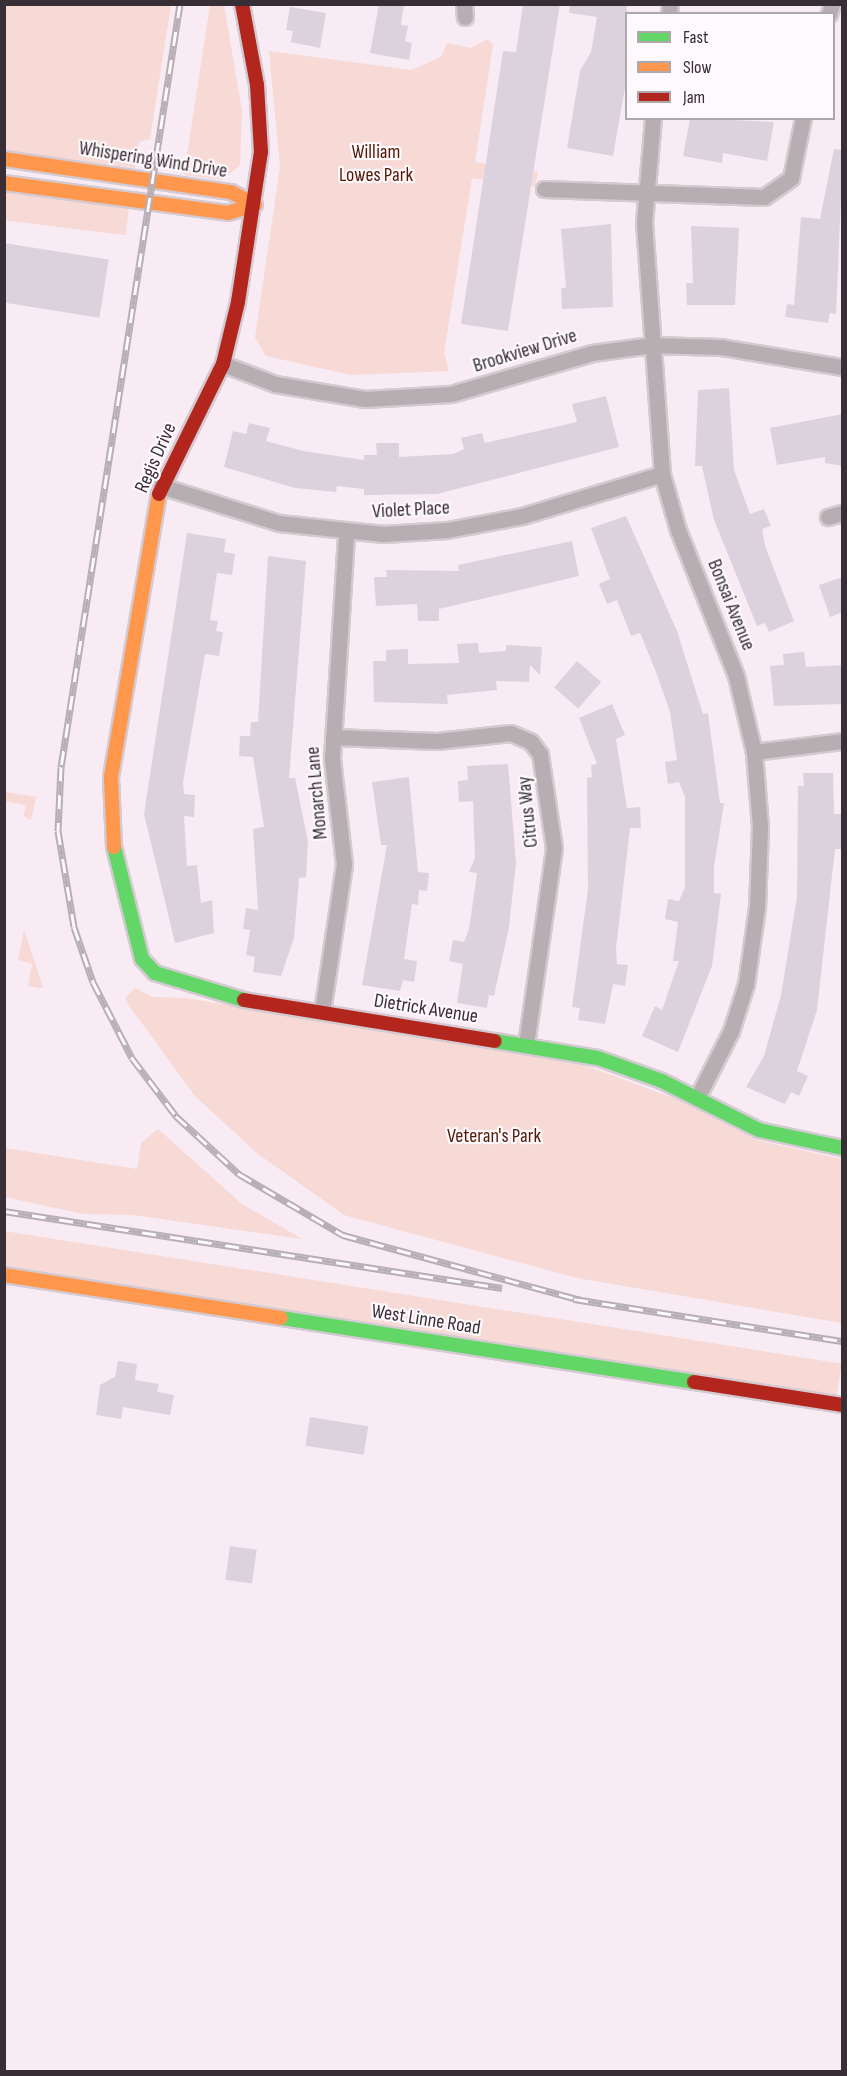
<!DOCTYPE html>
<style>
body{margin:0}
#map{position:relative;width:847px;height:2076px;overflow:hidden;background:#f8ebf4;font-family:"Sofia Sans Condensed",sans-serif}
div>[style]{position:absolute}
.green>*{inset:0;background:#f7d9d5;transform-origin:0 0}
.building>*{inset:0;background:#dcd2de;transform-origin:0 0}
.roads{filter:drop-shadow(2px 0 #d4cad1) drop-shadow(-2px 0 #d4cad1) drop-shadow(0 2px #d4cad1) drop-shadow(0 -2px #d4cad1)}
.street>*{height:15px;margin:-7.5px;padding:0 7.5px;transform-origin:7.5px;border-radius:7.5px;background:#b7aeb2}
.fast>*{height:14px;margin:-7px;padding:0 7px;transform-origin:7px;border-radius:7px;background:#63d668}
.slow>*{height:14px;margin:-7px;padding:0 7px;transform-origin:7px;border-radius:7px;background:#ff974d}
.jam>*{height:14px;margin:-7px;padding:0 7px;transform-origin:7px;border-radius:7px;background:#b3261e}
.rail>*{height:7px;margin-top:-3.5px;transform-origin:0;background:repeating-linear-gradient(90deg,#fef9fd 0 14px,#b7afb3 0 28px);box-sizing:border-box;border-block:2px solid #b7afb3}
span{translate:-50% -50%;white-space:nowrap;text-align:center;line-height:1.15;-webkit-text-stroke:4.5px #fef9fd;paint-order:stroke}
.park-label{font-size:20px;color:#521904}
.street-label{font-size:20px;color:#372f35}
.frame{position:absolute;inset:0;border:6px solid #372f35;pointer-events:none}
.legend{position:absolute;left:625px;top:12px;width:210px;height:108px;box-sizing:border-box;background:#fef9fd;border:2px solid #aea8ad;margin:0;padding:8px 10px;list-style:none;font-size:18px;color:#372f35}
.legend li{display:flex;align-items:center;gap:12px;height:30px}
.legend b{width:30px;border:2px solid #aea8ad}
</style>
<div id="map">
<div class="green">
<i style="clip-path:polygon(4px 5px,171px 5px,150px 139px,139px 142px,135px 168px,5px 151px)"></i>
<i style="clip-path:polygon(210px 5px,224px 5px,242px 111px,240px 166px,221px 180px,184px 175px)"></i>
<i style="clip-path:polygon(488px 39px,493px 45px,475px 162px,538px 172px,535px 187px,472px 178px,444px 353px,449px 371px,351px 375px,266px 356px,255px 337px,280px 167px,269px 51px,411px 70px,441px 57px,447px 43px,471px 48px)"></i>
<i style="left:4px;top:191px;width:126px;height:29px;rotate:7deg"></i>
<i style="clip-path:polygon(5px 792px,36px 797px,31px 820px,24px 816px,26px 805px,5px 801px)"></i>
<i style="clip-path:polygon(24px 930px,43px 987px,41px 988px,28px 986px,32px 964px,18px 960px)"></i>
<i style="clip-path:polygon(135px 988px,153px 997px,186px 998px,587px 1066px,676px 1099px,756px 1140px,842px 1159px,842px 1323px,577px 1278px,344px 1215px,258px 1154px,195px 1096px,130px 1007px,125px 998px)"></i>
<i style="clip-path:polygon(158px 1129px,242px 1204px,302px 1239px,133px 1215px,83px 1214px,5px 1197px,5px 1148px,137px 1169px,141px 1143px)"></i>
<i style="left:4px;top:1231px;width:848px;height:34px;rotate:9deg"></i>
</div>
<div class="building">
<i style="clip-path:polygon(379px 4px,404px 4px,401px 25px,408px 26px,405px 41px,412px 43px,409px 60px,370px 53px)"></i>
<i style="clip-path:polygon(523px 4px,560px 4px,508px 331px,461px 324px,503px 51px,516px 52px)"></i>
<i style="clip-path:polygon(570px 4px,627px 6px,627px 76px,613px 156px,567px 148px,580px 71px,591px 52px,597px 17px,569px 13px)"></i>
<i style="clip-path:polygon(290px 7px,326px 13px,320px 48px,291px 42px,293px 31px,286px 30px)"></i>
<i style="clip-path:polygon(690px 118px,774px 122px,767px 161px,723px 153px,722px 163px,683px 156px)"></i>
<i style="clip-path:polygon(834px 149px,843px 150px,836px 314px,830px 313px,828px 323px,785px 317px,787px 304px,794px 305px,801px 217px,820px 219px)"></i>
<i style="clip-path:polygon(611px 224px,613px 307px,562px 309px,561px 288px,566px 288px,561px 229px)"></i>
<i style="clip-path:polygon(691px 226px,739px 228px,735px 305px,687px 305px,686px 283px,693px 283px)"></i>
<i style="left:4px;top:243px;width:106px;height:59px;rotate:9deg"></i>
<i style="clip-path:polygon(729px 388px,734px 470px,750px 514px,764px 509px,771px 526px,762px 529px,765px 546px,794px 621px,769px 632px,765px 623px,757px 626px,714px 520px,702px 466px,695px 466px,698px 390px)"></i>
<i style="clip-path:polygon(606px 396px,619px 447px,437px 494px,364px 495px,364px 489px,337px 486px,336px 492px,295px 488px,224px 467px,233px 431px,246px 434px,249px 423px,270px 428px,266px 441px,303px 451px,364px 460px,364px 455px,377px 455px,376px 443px,399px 443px,399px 457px,453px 454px,464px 449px,461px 438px,482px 433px,485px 443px,577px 422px,572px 404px)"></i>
<i style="clip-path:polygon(843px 414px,843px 466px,825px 463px,825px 457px,777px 465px,770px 428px)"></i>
<i style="clip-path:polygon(626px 516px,677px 631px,703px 714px,708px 713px,720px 803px,724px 803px,714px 867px,714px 893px,721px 894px,712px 966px,678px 1052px,642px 1036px,655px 1006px,662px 1010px,679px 961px,673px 961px,678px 922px,665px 919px,668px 899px,679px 901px,685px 887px,685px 797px,679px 782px,668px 784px,665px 762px,677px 760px,670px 712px,656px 672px,640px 633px,631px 636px,617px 600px,607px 604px,599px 584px,610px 579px,591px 528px)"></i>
<i style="clip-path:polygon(187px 533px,226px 539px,224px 552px,235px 554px,232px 575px,217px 573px,210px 620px,218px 621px,216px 631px,223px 632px,219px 656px,205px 654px,183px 782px,184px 794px,195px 795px,194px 817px,184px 816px,187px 866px,197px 865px,201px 903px,212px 900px,214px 933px,175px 943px,144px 814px)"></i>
<i style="clip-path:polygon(572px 541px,579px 576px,439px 609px,439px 621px,418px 621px,417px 604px,376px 606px,374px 577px,387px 577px,386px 570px,459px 571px,458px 565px)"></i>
<i style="clip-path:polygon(268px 556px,306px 561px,289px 778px,295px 778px,308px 841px,306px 877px,299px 878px,294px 938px,281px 976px,253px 972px,255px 957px,246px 955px,250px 930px,243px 929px,246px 908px,258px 910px,253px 829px,264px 827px,253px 757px,239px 756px,240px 736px,250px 736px,251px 722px,258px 722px)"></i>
<i style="clip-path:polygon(843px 577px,843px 612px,830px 617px,819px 585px)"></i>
<i style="clip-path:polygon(478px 643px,479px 653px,506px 651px,506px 645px,542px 647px,540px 675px,530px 665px,529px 682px,496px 681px,497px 690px,447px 695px,448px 704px,374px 702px,373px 661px,386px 661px,386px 650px,408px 649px,408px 664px,459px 663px,457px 644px)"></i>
<i style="clip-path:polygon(804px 652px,806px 667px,843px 665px,843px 704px,774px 706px,770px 666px,784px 665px,783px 654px)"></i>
<i style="left:577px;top:661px;width:32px;height:35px;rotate:41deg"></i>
<i style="clip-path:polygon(612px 704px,625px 735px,616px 739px,627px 808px,640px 807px,641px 828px,630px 828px,616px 949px,617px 964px,628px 965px,625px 986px,613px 984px,605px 1024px,578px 1020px,580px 1008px,572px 1007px,588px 889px,587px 778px,592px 777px,591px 765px,597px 764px,579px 718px)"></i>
<i style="clip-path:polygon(508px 764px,516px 863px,509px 927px,494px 996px,489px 995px,487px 1008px,457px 1003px,463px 964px,449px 961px,453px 940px,464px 942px,469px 929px,477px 873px,469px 872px,475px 858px,473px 801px,459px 802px,458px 781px,468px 780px,467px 766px)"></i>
<i style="clip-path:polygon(803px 773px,833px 773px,834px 814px,843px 814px,843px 849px,835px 849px,817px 1010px,797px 1071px,808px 1076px,799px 1096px,791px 1092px,785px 1104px,746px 1087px,764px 1056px,781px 995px,797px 897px,798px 786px,804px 786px)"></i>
<i style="clip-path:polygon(409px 777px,418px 872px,429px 873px,427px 891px,419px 890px,418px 905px,412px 904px,404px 959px,417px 961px,414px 982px,403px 980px,400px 991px,362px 985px,387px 845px,381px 845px,372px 782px)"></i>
<i style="clip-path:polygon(118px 1361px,137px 1364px,135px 1380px,159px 1384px,157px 1392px,174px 1395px,170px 1415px,123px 1407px,121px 1419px,96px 1415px,100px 1385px,115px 1377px)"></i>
<i style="left:310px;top:1417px;width:59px;height:29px;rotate:9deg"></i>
<i style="left:230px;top:1546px;width:27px;height:34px;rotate:8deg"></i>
</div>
<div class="roads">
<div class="street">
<i style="left:464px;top:4px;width:13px;rotate:86deg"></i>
<i style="left:669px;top:14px;width:10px;rotate:-84deg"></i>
<i style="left:829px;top:14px;width:10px;rotate:-73deg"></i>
<i style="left:653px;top:118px;width:104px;rotate:94.9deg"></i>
<i style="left:644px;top:222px;width:253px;rotate:85.9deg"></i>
<i style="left:662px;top:474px;width:58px;rotate:74.1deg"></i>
<i style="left:678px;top:530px;width:157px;rotate:68.3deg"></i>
<i style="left:736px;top:676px;width:78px;rotate:76.7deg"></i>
<i style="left:754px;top:752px;width:75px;rotate:85.4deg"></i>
<i style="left:760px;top:827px;width:80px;rotate:92.1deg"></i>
<i style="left:757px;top:907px;width:78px;rotate:98.1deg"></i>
<i style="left:746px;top:984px;width:49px;rotate:107.7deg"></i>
<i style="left:731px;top:1031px;width:75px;rotate:116.9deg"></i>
<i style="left:544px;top:189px;width:220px;rotate:2.1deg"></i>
<i style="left:764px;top:197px;width:33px;rotate:-35deg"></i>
<i style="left:791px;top:178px;width:61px;rotate:-78.7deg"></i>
<i style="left:223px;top:364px;width:56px;rotate:21deg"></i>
<i style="left:275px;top:384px;width:91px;rotate:9.5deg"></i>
<i style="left:365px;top:399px;width:86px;rotate:-3.3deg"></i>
<i style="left:451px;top:394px;width:147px;rotate:-16.2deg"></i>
<i style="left:592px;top:353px;width:60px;rotate:-7.7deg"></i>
<i style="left:651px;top:345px;width:70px;rotate:1.6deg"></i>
<i style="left:721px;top:347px;width:123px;rotate:9.4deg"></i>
<i style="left:161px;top:486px;width:124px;rotate:17.4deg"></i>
<i style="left:279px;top:523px;width:105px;rotate:6deg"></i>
<i style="left:383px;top:534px;width:64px;rotate:-3.6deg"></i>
<i style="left:447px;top:530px;width:76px;rotate:-10.6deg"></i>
<i style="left:522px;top:516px;width:146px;rotate:-16.7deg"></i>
<i style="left:828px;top:517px;width:15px;rotate:-16deg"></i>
<i style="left:333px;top:737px;width:104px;rotate:2.2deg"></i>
<i style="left:437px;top:741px;width:74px;rotate:-6.2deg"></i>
<i style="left:511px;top:733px;width:22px;rotate:24deg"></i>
<i style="left:531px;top:742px;width:15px;rotate:53deg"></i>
<i style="left:540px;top:754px;width:95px;rotate:81.5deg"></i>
<i style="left:554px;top:848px;width:198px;rotate:98.1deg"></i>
<i style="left:754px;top:752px;width:89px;rotate:-7.1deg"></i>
<i style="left:322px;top:1012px;width:150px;rotate:-81.5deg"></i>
<i style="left:344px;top:864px;width:107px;rotate:-96.5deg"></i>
<i style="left:332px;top:758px;width:225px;rotate:-86.4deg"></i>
</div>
<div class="fast">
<i style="left:114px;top:847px;width:115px;rotate:76deg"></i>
<i style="left:142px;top:959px;width:19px;rotate:47deg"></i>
<i style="left:155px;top:973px;width:93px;rotate:16.9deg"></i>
<i style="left:495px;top:1041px;width:104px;rotate:9.4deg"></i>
<i style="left:598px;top:1058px;width:68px;rotate:19.8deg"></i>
<i style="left:662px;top:1081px;width:109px;rotate:26.8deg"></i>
<i style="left:759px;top:1130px;width:85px;rotate:12.2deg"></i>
<i style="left:281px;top:1318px;width:418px;rotate:8.8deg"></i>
</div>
<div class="slow">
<i style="left:4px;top:159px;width:229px;rotate:8.3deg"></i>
<i style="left:231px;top:192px;width:27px;rotate:28deg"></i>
<i style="left:4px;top:183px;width:226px;rotate:7.6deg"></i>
<i style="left:228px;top:213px;width:28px;rotate:-17deg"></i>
<i style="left:114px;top:847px;width:70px;rotate:-92.5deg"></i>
<i style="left:111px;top:777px;width:287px;rotate:-80.4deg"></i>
<i style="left:4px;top:1275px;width:280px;rotate:8.8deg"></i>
</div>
<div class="jam">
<i style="left:159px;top:494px;width:145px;rotate:-63.8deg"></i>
<i style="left:223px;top:364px;width:64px;rotate:-76.4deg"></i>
<i style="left:238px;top:302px;width:152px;rotate:-81.3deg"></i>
<i style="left:261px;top:152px;width:67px;rotate:-93.4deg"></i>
<i style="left:257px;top:85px;width:82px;rotate:-100.5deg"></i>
<i style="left:244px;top:1000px;width:254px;rotate:9.3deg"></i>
<i style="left:694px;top:1382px;width:150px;rotate:8.8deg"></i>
</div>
</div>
<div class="rail">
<i style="left:180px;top:4px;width:772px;rotate:98.86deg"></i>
<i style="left:61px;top:767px;width:64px;rotate:92.7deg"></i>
<i style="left:58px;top:831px;width:97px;rotate:80.5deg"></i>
<i style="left:74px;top:927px;width:58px;rotate:70.9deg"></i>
<i style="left:93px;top:982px;width:85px;rotate:62.8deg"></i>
<i style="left:132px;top:1058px;width:73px;rotate:52.8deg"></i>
<i style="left:176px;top:1116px;width:86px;rotate:42.6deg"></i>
<i style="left:239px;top:1174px;width:121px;rotate:30.4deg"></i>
<i style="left:343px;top:1235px;width:247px;rotate:15.3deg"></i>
<i style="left:4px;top:1211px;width:504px;rotate:8.79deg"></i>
<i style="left:574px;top:1299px;width:271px;rotate:8.9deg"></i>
</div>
<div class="park-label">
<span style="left:376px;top:164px">William<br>Lowes Park</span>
<span style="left:494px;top:1136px">Veteran's Park</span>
</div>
<div class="street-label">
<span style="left:153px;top:160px;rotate:9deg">Whispering Wind Drive</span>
<span style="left:525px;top:351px;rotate:-17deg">Brookview Drive</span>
<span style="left:156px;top:458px;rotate:-66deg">Regis Drive</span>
<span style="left:411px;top:510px;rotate:-3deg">Violet Place</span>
<span style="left:731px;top:605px;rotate:68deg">Bonsai Avenue</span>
<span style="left:317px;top:793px;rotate:-95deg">Monarch Lane</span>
<span style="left:528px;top:812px;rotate:-96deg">Citrus Way</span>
<span style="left:426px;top:1009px;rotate:9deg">Dietrick Avenue</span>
<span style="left:426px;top:1320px;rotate:9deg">West Linne Road</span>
</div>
<div class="frame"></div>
<ul class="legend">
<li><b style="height:8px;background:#63d668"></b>Fast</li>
<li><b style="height:8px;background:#ff974d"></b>Slow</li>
<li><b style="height:8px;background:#b3261e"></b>Jam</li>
</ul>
</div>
